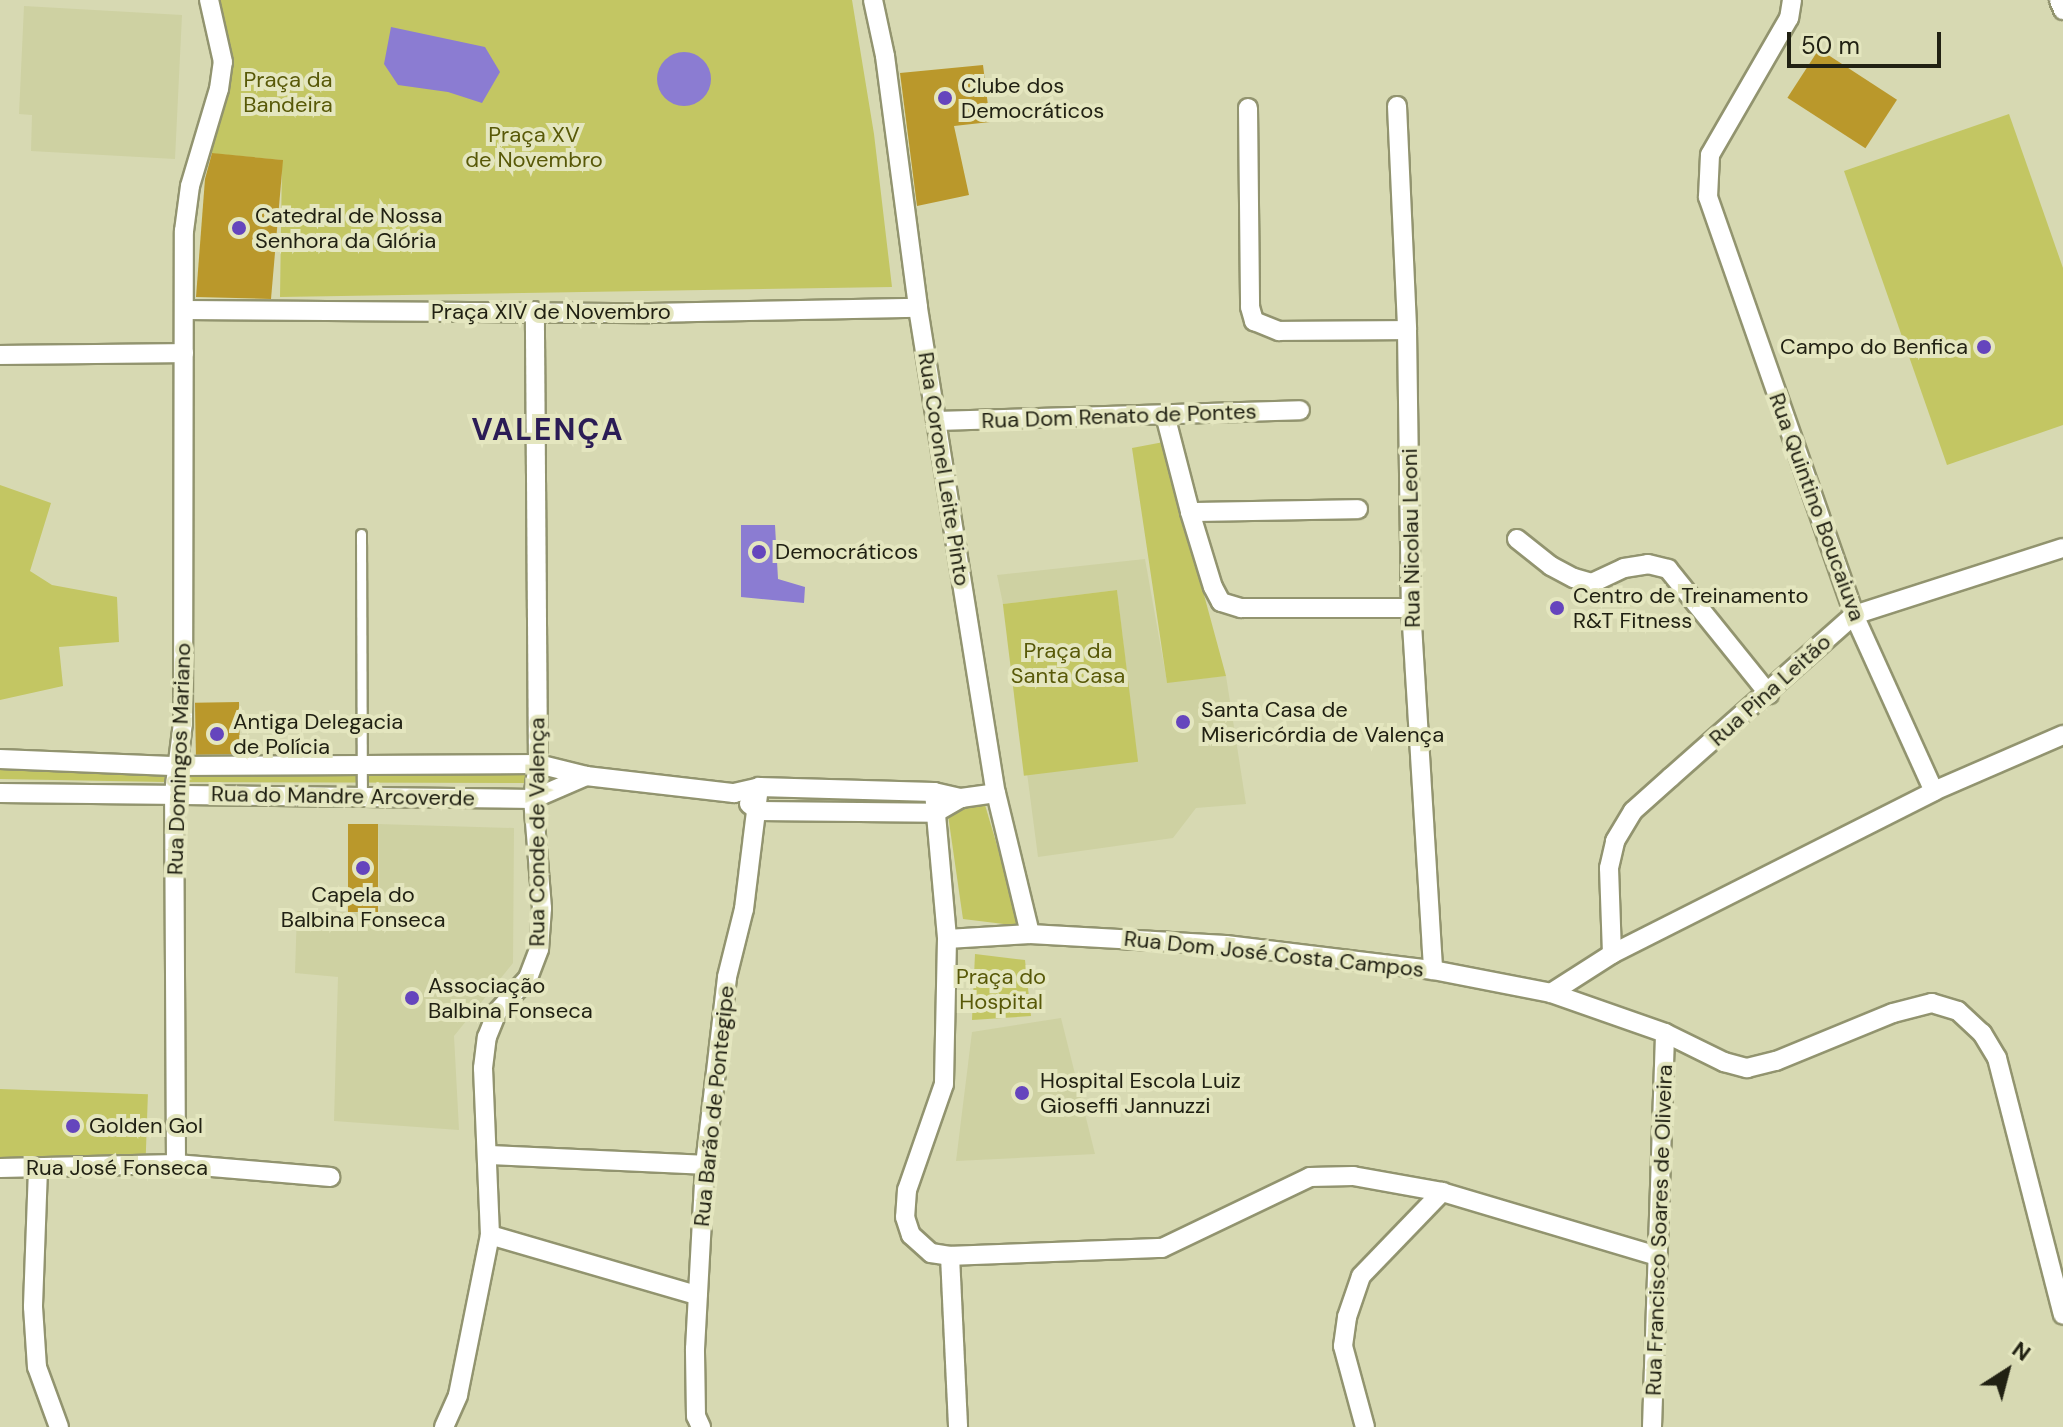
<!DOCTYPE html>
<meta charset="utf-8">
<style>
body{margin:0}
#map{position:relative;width:2063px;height:1427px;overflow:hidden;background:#d7d9b2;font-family:"DM Sans",sans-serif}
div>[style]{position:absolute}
.built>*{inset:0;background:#ced1a2}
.green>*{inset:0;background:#c3c663;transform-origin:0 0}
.water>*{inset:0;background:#8b7cd2}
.round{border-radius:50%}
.building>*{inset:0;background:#ba982b;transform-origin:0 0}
.roads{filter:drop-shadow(2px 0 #92946f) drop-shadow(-2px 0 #92946f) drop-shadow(0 2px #92946f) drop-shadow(0 -2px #92946f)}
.service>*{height:9px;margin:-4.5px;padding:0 4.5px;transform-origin:4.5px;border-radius:4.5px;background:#fff}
.minor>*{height:18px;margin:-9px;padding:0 9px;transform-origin:9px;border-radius:9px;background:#fff}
.dots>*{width:22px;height:22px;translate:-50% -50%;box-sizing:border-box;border:4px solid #e4e6bf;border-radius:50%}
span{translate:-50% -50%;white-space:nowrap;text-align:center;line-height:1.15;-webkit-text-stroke:8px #e4e6bf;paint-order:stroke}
.park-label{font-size:22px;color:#585908}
.poi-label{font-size:22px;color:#212113}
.left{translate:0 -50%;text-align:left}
.right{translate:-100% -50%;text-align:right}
.street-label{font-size:22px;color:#212113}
.district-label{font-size:30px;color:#2b1c56;font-weight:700;letter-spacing:2px}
.north{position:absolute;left:1967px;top:1331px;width:80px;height:80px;-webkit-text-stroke:6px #e4e6bf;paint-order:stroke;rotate:36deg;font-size:22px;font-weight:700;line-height:32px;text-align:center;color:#212113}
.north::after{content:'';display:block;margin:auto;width:28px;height:36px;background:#212113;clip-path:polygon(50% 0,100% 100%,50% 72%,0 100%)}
.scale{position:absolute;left:1787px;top:32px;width:154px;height:36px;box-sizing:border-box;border:4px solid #212113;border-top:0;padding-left:10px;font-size:24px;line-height:28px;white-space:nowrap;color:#212113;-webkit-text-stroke:6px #e4e6bf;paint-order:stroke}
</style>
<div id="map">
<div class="built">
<i style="clip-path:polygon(24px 6px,182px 15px,175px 159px,31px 151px,32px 115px,19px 114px)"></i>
<i style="clip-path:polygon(1145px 559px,1167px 682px,1226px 676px,1246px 804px,1196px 808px,1173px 838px,1038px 857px,1027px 773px,1137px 761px,1117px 590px,1003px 604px,997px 575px)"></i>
<i style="clip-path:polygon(378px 824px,514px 828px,513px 963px,454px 1036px,459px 1130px,334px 1121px,338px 977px,295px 973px,297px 911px,380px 913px)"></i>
<i style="clip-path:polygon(1061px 1018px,1095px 1154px,956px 1161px,972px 1032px)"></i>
</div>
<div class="green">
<i style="clip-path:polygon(216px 0,852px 0,874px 134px,892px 287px,280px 297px,282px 160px,207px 153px,226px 62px)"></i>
<i style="clip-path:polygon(2009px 114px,2063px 268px,2063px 425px,1947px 465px,1844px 171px)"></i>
<i style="clip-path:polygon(1169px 441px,1197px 569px,1226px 676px,1167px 683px,1132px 448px)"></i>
<i style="clip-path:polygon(0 485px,51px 503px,30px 571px,52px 585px,117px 597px,119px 642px,59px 647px,63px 686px,0 700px)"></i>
<i style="left:1117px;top:590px;width:173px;height:115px;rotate:83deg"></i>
<i style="clip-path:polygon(0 764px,533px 767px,532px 783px,166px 782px,0 779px)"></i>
<i style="clip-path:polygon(985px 805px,1021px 926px,963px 919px,947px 808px)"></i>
<i style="clip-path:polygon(975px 954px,1025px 960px,1031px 1016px,972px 1020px)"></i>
<i style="left:0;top:1089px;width:148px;height:70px;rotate:2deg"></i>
</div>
<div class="water">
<i style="clip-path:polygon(391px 27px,485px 47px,500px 72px,482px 103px,448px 92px,398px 85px,384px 64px)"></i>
<i class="round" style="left:657px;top:52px;width:54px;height:54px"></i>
<i style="clip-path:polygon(741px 525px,775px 525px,778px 579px,805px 587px,804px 603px,741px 597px)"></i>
</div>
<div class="building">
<i style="left:1819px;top:49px;width:93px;height:58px;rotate:33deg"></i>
<i style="clip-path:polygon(983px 65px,990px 122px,954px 126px,969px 195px,917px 206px,900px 73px)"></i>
<i style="clip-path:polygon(212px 153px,283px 160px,271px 299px,196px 297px,205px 179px)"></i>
<i style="left:239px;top:702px;width:52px;height:44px;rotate:89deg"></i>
<i style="left:348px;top:824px;width:30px;height:88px"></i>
</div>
<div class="roads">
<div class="service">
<i style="left:361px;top:534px;width:262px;rotate:89.8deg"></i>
</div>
<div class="minor">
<i style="left:873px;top:0;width:57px;rotate:77.9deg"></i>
<i style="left:885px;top:56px;width:254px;rotate:82.5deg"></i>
<i style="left:918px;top:308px;width:491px;rotate:80.9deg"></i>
<i style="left:996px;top:793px;width:145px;rotate:76.4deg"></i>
<i style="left:1792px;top:0;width:18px;rotate:99deg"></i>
<i style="left:1789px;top:18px;width:158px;rotate:120deg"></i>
<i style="left:1710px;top:155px;width:42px;rotate:92.7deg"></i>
<i style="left:1708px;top:197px;width:443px;rotate:70.7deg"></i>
<i style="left:1854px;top:615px;width:193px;rotate:65.6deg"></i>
<i style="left:2059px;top:0;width:11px;rotate:68deg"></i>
<i style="left:1397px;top:106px;width:224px;rotate:87.4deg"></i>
<i style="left:1407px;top:330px;width:278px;rotate:89.2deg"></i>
<i style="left:1411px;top:608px;width:363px;rotate:86.5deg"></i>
<i style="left:1248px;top:108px;width:199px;rotate:89.4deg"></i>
<i style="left:1250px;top:307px;width:15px;rotate:74deg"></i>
<i style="left:1254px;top:321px;width:27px;rotate:22deg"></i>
<i style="left:1279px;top:331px;width:128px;rotate:-0.4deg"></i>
<i style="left:184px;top:310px;width:466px;rotate:0.4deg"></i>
<i style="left:650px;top:313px;width:268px;rotate:-1.1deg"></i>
<i style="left:0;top:355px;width:184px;rotate:-0.6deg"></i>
<i style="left:1165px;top:415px;width:100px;rotate:75.5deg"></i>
<i style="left:1190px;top:512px;width:78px;rotate:73deg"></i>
<i style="left:1213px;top:587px;width:17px;rotate:62deg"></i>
<i style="left:1221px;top:602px;width:21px;rotate:17deg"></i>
<i style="left:1241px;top:608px;width:170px"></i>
<i style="left:937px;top:421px;width:363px;rotate:-1.7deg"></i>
<i style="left:1190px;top:512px;width:168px;rotate:-1deg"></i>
<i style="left:1517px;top:539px;width:43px;rotate:38.5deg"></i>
<i style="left:1551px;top:566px;width:26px;rotate:28deg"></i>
<i style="left:1574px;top:578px;width:19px;rotate:16deg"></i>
<i style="left:1592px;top:583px;width:35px;rotate:-25deg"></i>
<i style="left:1624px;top:568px;width:24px;rotate:-9deg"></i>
<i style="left:1648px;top:564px;width:21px;rotate:14deg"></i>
<i style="left:1668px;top:569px;width:161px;rotate:51.1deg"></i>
<i style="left:0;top:759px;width:178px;rotate:2.3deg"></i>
<i style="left:178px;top:766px;width:360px;rotate:-0.3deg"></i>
<i style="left:538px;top:764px;width:49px;rotate:14deg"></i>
<i style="left:586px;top:776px;width:149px;rotate:6.6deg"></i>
<i style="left:734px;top:793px;width:26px;rotate:-13deg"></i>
<i style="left:759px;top:787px;width:175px;rotate:1.6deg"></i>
<i style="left:934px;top:792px;width:28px;rotate:13deg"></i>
<i style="left:934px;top:792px;width:148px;rotate:84.9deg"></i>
<i style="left:947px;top:939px;width:145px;rotate:91.2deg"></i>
<i style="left:944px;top:1084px;width:112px;rotate:109.2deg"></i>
<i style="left:907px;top:1190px;width:27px;rotate:94deg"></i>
<i style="left:905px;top:1217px;width:19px;rotate:72deg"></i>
<i style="left:911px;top:1235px;width:27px;rotate:42deg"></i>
<i style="left:931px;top:1253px;width:19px;rotate:9deg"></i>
<i style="left:950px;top:1256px;width:212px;rotate:-2.2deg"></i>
<i style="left:1162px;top:1248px;width:164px;rotate:-25.6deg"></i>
<i style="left:1310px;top:1177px;width:43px;rotate:-1.3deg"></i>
<i style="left:1353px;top:1176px;width:90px;rotate:10.2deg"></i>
<i style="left:1442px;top:1192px;width:224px;rotate:16.6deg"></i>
<i style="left:0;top:793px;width:533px;rotate:0.64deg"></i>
<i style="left:533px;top:799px;width:58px;rotate:-23.5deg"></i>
<i style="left:749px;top:804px;width:11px;rotate:38deg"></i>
<i style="left:758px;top:811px;width:177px;rotate:0.6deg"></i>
<i style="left:935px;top:813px;width:30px;rotate:-30deg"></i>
<i style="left:961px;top:798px;width:35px;rotate:-8deg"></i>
<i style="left:947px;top:939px;width:83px;rotate:-3.4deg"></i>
<i style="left:1030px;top:934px;width:196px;rotate:3.2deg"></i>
<i style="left:1226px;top:945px;width:209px;rotate:6.9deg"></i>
<i style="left:1433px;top:970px;width:120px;rotate:11deg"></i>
<i style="left:1551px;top:993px;width:121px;rotate:19.3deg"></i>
<i style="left:1665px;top:1033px;width:66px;rotate:26.2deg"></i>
<i style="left:1724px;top:1062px;width:24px;rotate:15deg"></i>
<i style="left:1747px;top:1068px;width:30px;rotate:-14deg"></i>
<i style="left:1776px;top:1061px;width:126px;rotate:-22.3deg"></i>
<i style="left:1893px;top:1013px;width:40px;rotate:-14.4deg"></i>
<i style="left:1932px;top:1003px;width:27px;rotate:17deg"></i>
<i style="left:1958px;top:1011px;width:33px;rotate:43deg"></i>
<i style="left:1982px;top:1033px;width:29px;rotate:59deg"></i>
<i style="left:1997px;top:1058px;width:265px;rotate:75.6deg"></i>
<i style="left:1612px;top:954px;width:86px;rotate:-92deg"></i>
<i style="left:1609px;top:868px;width:28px;rotate:-77deg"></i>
<i style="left:1615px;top:841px;width:35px;rotate:-59deg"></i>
<i style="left:1633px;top:811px;width:51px;rotate:-41.8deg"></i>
<i style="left:1671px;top:777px;width:244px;rotate:-41.5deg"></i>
<i style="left:1854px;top:615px;width:219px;rotate:-17.8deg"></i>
<i style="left:1551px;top:993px;width:72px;rotate:-32.6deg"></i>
<i style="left:1612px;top:954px;width:361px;rotate:-26.8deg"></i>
<i style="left:1934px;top:791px;width:141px;rotate:-23.5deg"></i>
<i style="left:488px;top:1155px;width:217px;rotate:2.6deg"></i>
<i style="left:176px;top:1164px;width:371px;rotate:-90.3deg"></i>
<i style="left:174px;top:793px;width:71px;rotate:-82.7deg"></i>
<i style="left:183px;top:723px;width:492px;rotate:-89.9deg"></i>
<i style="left:184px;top:231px;width:45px;rotate:-82.4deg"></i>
<i style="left:190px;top:186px;width:101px;rotate:-73.4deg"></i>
<i style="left:219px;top:89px;width:27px;rotate:-82deg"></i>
<i style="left:223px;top:62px;width:64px;rotate:-102.7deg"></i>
<i style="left:0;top:1168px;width:176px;rotate:-1.3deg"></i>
<i style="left:176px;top:1164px;width:155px;rotate:4.8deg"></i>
<i style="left:38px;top:1169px;width:138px;rotate:92.1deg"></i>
<i style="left:33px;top:1307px;width:60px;rotate:86.2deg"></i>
<i style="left:37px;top:1367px;width:64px;rotate:69.9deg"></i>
<i style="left:490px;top:1235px;width:216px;rotate:16.2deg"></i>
<i style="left:950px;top:1256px;width:171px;rotate:87.3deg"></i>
<i style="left:444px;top:1427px;width:35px;rotate:-66deg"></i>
<i style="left:458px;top:1395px;width:163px;rotate:-78.7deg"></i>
<i style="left:490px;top:1235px;width:167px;rotate:-92.4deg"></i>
<i style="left:483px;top:1068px;width:31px;rotate:-83deg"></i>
<i style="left:487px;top:1037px;width:27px;rotate:-68deg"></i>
<i style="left:497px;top:1012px;width:46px;rotate:-47.6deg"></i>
<i style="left:528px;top:978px;width:31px;rotate:-69deg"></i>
<i style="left:539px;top:949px;width:41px;rotate:-85.8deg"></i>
<i style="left:542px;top:908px;width:109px;rotate:-94.7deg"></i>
<i style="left:533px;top:799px;width:35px;rotate:-82deg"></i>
<i style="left:538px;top:764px;width:453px;rotate:-90.4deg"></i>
<i style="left:701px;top:1427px;width:12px;rotate:-114deg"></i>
<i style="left:696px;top:1416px;width:67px;rotate:-90.9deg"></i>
<i style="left:695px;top:1349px;width:184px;rotate:-86.9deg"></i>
<i style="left:705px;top:1165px;width:189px;rotate:-83.3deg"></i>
<i style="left:727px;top:977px;width:70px;rotate:-76deg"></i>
<i style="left:744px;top:909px;width:123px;rotate:-83deg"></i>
<i style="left:1365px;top:1427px;width:84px;rotate:-105.2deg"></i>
<i style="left:1343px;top:1346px;width:29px;rotate:-82deg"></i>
<i style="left:1347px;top:1317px;width:43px;rotate:-71.1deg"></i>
<i style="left:1361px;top:1276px;width:117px;rotate:-46deg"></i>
<i style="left:1652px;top:1427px;width:394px;rotate:-88.1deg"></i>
</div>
</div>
<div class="dots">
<i style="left:945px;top:98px;background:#6545bd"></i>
<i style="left:239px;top:228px;background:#6545bd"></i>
<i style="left:1984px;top:347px;background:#6545bd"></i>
<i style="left:759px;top:552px;background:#6545bd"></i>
<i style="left:1557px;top:608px;background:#6545bd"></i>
<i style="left:1183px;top:722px;background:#6545bd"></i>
<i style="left:217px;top:734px;background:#6545bd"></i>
<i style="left:363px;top:868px;background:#6545bd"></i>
<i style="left:412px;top:998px;background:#6545bd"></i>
<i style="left:1022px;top:1093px;background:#6545bd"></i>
<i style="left:73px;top:1126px;background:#6545bd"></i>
</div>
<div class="park-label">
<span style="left:288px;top:92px">Praça da<br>Bandeira</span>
<span style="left:534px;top:147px">Praça XV<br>de Novembro</span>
<span style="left:1068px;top:663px">Praça da<br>Santa Casa</span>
<span style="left:1001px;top:989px">Praça do<br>Hospital</span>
</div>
<div class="poi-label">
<span class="left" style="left:961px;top:98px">Clube dos<br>Democráticos</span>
<span class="left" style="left:255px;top:228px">Catedral de Nossa<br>Senhora da Glória</span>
<span class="right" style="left:1968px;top:347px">Campo do Benfica</span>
<span class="left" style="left:775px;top:552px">Democráticos</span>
<span class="left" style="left:1573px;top:608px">Centro de Treinamento<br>R&amp;T Fitness</span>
<span class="left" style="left:1201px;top:722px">Santa Casa de<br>Misericórdia de Valença</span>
<span class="left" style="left:233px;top:734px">Antiga Delegacia<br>de Polícia</span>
<span style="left:363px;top:907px">Capela do<br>Balbina Fonseca</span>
<span class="left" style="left:428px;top:998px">Associação<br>Balbina Fonseca</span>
<span class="left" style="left:1040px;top:1093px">Hospital Escola Luiz<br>Gioseffi Jannuzzi</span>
<span class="left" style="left:89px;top:1126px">Golden Gol</span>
</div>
<div class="street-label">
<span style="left:551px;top:312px">Praça XIV de Novembro</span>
<span style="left:1119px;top:416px;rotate:-2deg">Rua Dom Renato de Pontes</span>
<span style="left:944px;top:469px;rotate:81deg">Rua Coronel Leite Pinto</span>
<span style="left:1817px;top:507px;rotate:70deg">Rua Quintino Boucaiuva</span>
<span style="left:1411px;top:538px;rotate:-91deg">Rua Nicolau Leoni</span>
<span style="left:1770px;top:690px;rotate:-42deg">Rua Pina Leitão</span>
<span style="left:179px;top:759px;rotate:-88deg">Rua Domingos Mariano</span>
<span style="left:343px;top:796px;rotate:1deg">Rua do Mandre Arcoverde</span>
<span style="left:537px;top:832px;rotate:-90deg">Rua Conde de Valença</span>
<span style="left:1274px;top:954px;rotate:6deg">Rua Dom José Costa Campos</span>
<span style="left:714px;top:1106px;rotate:-84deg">Rua Barão de Pontegipe</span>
<span style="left:117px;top:1168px">Rua José Fonseca</span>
<span style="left:1659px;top:1230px;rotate:-88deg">Rua Francisco Soares de Oliveira</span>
</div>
<div class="district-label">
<span style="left:548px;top:430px">VALENÇA</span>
</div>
<div class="north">N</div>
<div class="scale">50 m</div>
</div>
